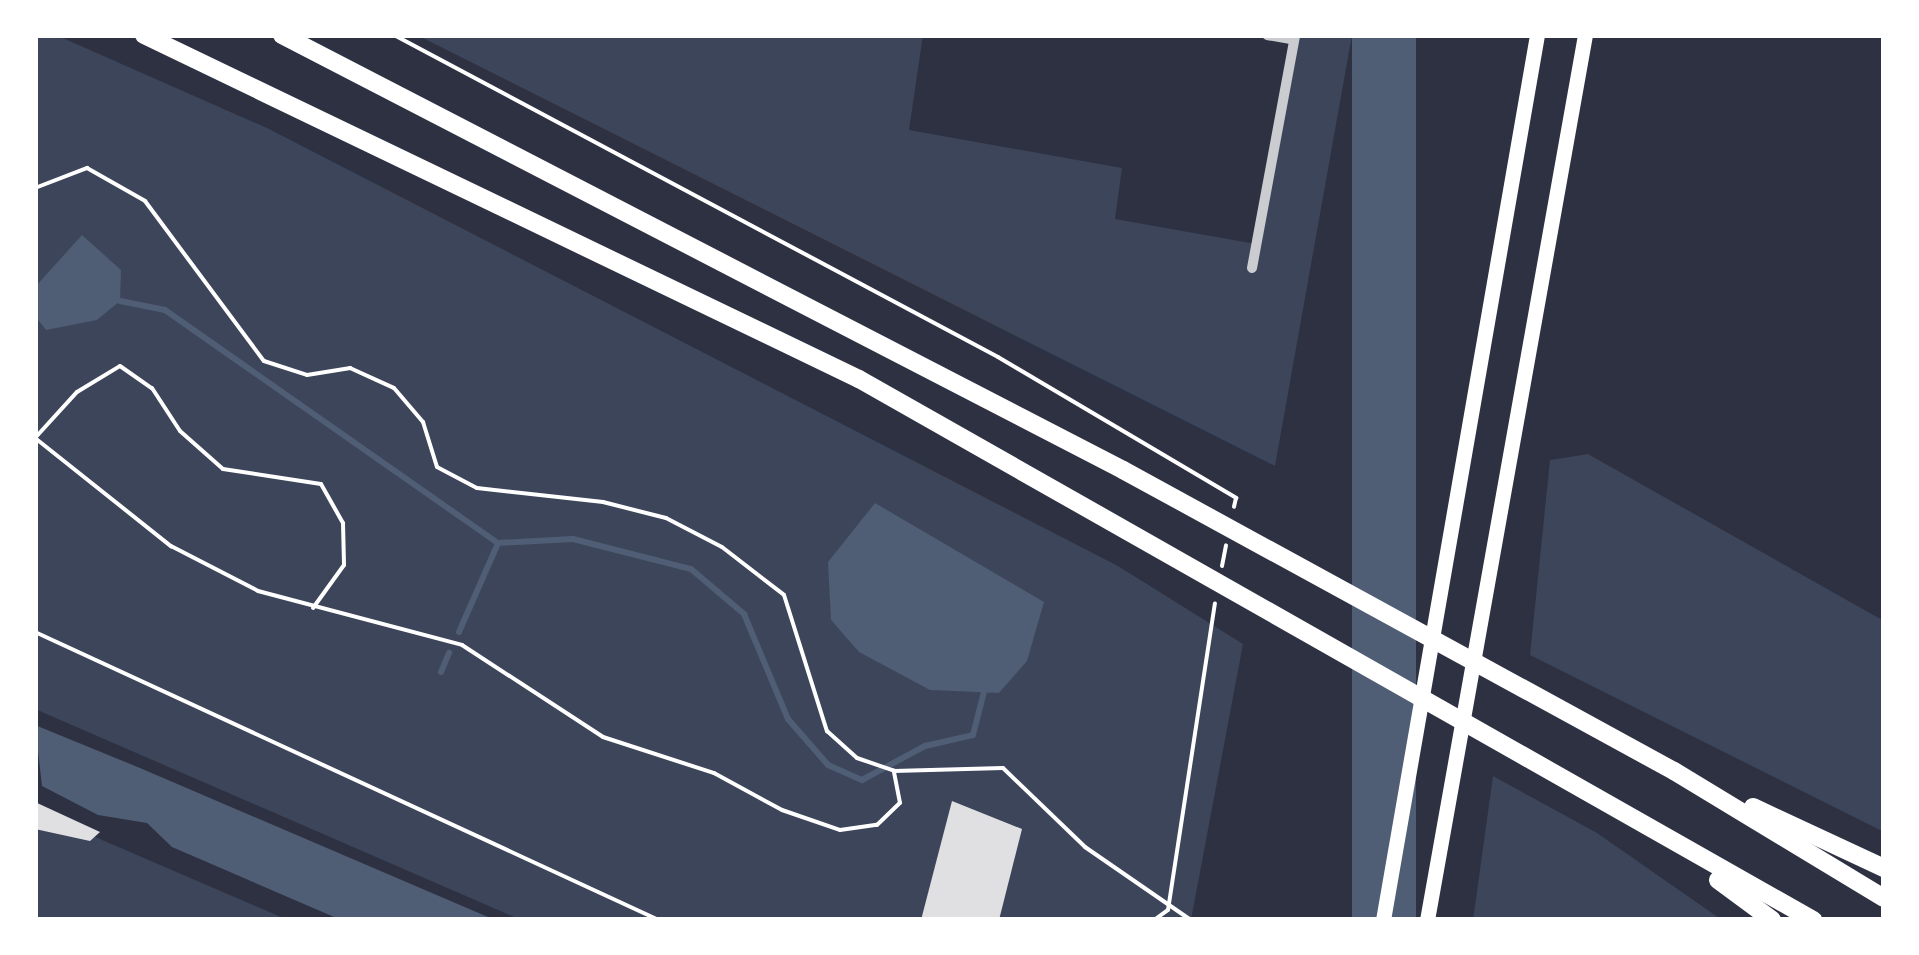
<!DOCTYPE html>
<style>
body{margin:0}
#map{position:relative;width:1919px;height:955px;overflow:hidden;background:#2d3142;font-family:Montserrat,sans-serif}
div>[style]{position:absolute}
.green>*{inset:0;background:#3c4559}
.water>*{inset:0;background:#4f5d75;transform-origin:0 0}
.stream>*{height:6px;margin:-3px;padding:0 3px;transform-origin:3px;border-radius:3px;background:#4f5d75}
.building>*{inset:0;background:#e0e0e3}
.path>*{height:4px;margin:-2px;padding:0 2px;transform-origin:2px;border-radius:2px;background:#fff}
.minor>*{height:10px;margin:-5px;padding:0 5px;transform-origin:5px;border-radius:5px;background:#caccd0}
.primary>*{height:15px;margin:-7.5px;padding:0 7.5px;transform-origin:7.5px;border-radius:7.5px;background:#fff}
.motorway>*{height:18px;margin:-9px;padding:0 9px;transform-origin:9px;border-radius:9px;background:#fff}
span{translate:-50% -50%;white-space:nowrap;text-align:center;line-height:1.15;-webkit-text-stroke:10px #fff;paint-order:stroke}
.frame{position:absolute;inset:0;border:38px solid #fff;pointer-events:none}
</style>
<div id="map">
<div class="green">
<i style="clip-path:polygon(35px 35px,56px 35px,267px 128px,1118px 566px,1243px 644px,1191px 920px,521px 920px,35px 709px)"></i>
<i style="clip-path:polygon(417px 35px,923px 35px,909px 130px,1122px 168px,1115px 219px,1256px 244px,1296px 35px,1352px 35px,1275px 466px)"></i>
<i style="clip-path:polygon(1588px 454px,1884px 621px,1884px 832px,1530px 655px,1550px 460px)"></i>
<i style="clip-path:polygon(1493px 776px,1597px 833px,1722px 920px,1473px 920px)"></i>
<i style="clip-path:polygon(35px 811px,288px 920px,35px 920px)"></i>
</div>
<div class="water">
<i style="left:1352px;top:35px;width:64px;height:900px"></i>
<i style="clip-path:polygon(82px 235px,121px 270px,120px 301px,97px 320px,46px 330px,35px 316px,36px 286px)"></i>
<i style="clip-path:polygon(875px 503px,1044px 602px,1027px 661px,999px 693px,930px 690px,859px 652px,831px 620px,828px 562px)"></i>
<i style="clip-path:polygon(35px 725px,140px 768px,495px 920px,341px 920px,172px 847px,147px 823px,98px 815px,42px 786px)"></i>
</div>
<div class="stream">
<i style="left:120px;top:301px;width:46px;rotate:11.3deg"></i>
<i style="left:165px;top:310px;width:406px;rotate:35deg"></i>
<i style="left:498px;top:543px;width:75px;rotate:-3.1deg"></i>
<i style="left:573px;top:539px;width:122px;rotate:14.3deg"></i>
<i style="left:691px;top:569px;width:70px;rotate:40.3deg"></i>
<i style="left:744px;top:614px;width:114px;rotate:67.3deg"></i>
<i style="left:788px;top:719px;width:61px;rotate:49deg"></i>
<i style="left:828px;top:765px;width:37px;rotate:24deg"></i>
<i style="left:862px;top:780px;width:72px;rotate:-28.4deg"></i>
<i style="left:925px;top:746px;width:49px;rotate:-12.9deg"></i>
<i style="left:973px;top:735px;width:44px;rotate:-75.7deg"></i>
<i style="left:459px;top:632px;width:97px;rotate:-66.3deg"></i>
<i style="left:441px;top:672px;width:21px;rotate:-67deg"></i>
</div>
<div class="building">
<i style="clip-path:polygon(952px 801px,1022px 829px,999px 920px,921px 920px)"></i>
<i style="clip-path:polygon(35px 802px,100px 832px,90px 841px,35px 829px)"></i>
</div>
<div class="path">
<i style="left:394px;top:35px;width:684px;rotate:28.06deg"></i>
<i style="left:998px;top:357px;width:277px;rotate:30.6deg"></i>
<i style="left:1236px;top:498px;width:9px;rotate:103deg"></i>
<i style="left:35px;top:188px;width:56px;rotate:-21deg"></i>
<i style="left:87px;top:168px;width:67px;rotate:29.6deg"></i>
<i style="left:145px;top:201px;width:199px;rotate:53.4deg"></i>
<i style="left:264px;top:361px;width:45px;rotate:18deg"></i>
<i style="left:307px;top:375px;width:44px;rotate:-9.2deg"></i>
<i style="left:350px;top:368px;width:48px;rotate:24.4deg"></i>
<i style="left:394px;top:388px;width:45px;rotate:49.5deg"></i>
<i style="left:423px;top:422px;width:47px;rotate:72.7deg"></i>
<i style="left:437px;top:467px;width:45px;rotate:27.7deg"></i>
<i style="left:477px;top:488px;width:127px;rotate:6.3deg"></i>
<i style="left:603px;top:502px;width:65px;rotate:14.3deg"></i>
<i style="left:666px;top:518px;width:63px;rotate:27.4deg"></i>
<i style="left:722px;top:547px;width:78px;rotate:37.7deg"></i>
<i style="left:784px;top:595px;width:143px;rotate:72.5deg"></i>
<i style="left:827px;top:731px;width:40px;rotate:42deg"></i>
<i style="left:857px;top:758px;width:39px;rotate:19deg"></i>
<i style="left:894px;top:771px;width:109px;rotate:-1.6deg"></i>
<i style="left:1003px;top:768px;width:114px;rotate:43.9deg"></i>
<i style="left:1085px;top:847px;width:129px;rotate:34.6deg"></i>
<i style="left:35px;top:438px;width:174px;rotate:38.5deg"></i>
<i style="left:171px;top:546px;width:98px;rotate:27.3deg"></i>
<i style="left:258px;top:591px;width:211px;rotate:14.8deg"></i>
<i style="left:462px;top:645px;width:168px;rotate:33.1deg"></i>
<i style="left:603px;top:737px;width:117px;rotate:18deg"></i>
<i style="left:714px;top:773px;width:77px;rotate:28.6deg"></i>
<i style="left:782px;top:810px;width:61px;rotate:19deg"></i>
<i style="left:840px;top:830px;width:37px;rotate:-8deg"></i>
<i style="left:877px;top:825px;width:32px;rotate:-44deg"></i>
<i style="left:900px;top:803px;width:33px;rotate:-101deg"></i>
<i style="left:35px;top:438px;width:62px;rotate:-47.6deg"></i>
<i style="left:77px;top:392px;width:50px;rotate:-31.2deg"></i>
<i style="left:120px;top:366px;width:39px;rotate:35deg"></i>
<i style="left:152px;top:388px;width:51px;rotate:56.9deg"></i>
<i style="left:180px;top:431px;width:57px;rotate:41.5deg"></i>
<i style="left:223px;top:469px;width:99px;rotate:8.7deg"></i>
<i style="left:321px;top:484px;width:45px;rotate:60.6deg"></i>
<i style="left:343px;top:523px;width:42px;rotate:88.6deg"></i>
<i style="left:344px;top:565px;width:53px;rotate:125.8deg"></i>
<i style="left:1222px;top:566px;width:21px;rotate:-79deg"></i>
<i style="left:35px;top:632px;width:687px;rotate:24.78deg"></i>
<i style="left:1154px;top:920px;width:17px;rotate:-36deg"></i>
<i style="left:1168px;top:910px;width:310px;rotate:-81.3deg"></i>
</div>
<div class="minor">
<i style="left:1267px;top:35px;width:27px;rotate:10deg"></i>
<i style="left:1252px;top:268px;width:237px;rotate:-79.5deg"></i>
</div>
<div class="primary">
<i style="left:1383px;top:920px;width:898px;rotate:-80.13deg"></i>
<i style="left:1427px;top:920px;width:899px;rotate:-79.88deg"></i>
</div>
<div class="motorway">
<i style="left:144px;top:35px;width:793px;rotate:25.69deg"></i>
<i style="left:859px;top:379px;width:1097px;rotate:29.56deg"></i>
<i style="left:282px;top:35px;width:947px;rotate:27.35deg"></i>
<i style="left:1123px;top:470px;width:628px;rotate:28.65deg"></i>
<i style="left:1674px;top:771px;width:245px;rotate:31.2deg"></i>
<i style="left:1753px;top:807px;width:145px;rotate:25deg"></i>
<i style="left:1718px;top:880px;width:67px;rotate:36.5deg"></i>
</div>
<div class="frame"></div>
</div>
